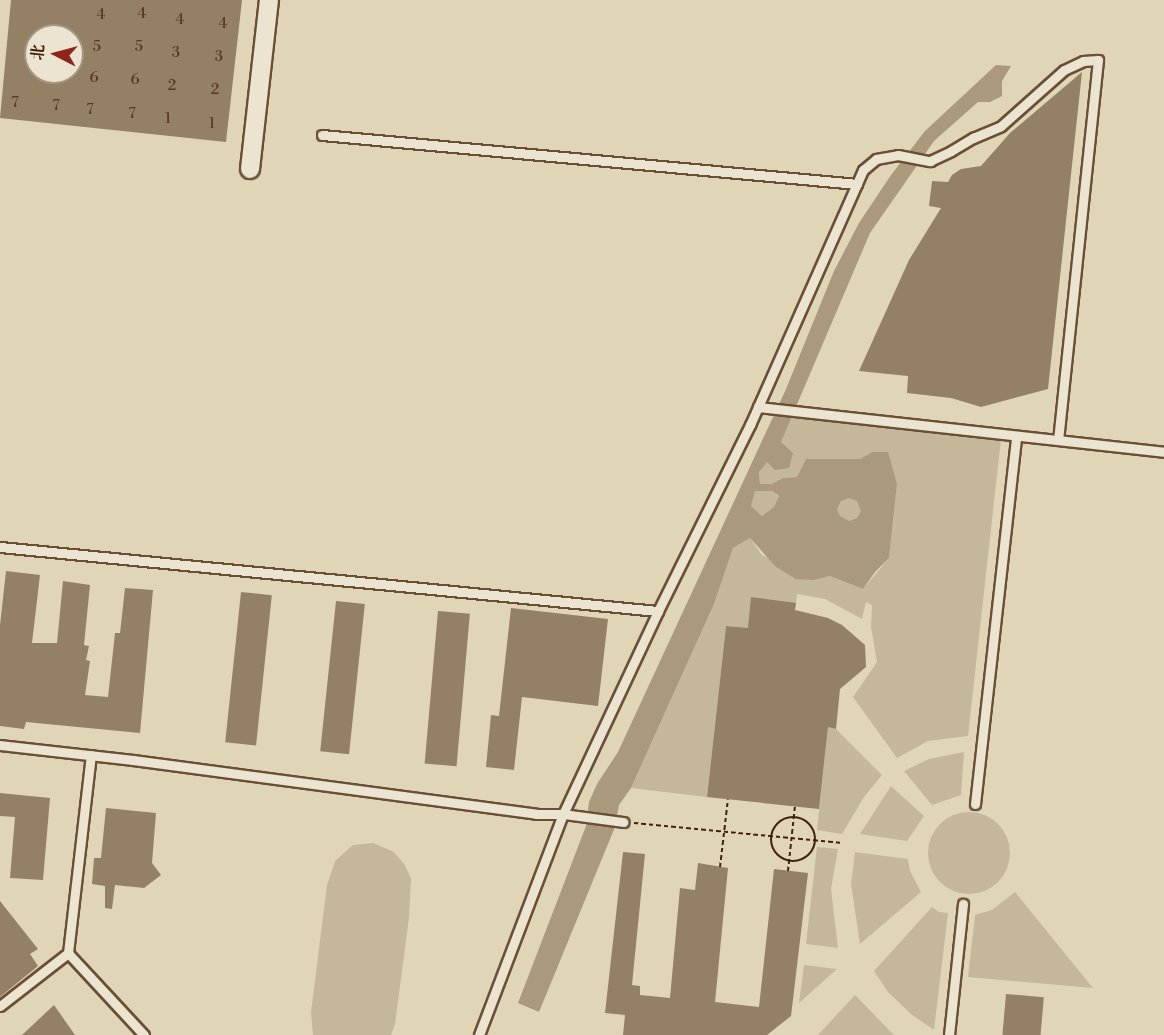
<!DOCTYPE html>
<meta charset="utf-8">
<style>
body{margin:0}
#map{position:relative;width:1164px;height:1035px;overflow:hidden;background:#e0d6b7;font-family:"Libre Bodoni","Noto Serif SC",serif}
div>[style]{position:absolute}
.green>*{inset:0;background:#c5b79a}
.round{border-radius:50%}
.water>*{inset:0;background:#aa997c}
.building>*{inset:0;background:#948064;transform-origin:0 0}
.path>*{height:2px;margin-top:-1px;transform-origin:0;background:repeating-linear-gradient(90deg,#42220a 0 4.5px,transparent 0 7.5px)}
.roads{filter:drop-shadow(2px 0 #6a4f35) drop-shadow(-2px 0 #6a4f35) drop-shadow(0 2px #6a4f35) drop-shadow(0 -2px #6a4f35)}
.service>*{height:9px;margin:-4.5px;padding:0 4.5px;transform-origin:4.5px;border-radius:4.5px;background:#ebe4d0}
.minor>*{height:18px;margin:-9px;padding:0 9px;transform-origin:9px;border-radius:9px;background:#ebe4d0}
.path-bridge>*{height:2px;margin-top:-1px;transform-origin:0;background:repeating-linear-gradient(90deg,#42220a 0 4.5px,transparent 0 7.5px)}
.path-bridge>.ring{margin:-1px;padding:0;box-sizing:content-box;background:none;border:2px solid #42220a;border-radius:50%}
span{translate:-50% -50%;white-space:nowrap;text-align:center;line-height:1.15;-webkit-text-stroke:6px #ebe4d0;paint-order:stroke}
.number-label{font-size:15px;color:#563a20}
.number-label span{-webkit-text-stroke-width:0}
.north{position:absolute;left:24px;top:24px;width:60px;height:60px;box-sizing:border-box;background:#ebe4d0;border:2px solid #a79681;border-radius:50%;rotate:276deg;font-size:16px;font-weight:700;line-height:24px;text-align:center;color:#42220a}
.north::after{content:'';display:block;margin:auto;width:21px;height:27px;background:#8f2418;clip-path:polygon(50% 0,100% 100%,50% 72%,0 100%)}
</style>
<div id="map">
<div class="green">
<i style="clip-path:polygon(791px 417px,1001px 439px,968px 736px,928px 741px,897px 758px,853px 697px,877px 662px,871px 627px,872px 605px,866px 602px,862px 619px,825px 599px,797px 594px,796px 603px,748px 628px,726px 626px,707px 797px,631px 788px,714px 604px,733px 548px,750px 538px,762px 555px,814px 580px,830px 576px,863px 589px,889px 558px,897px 484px,872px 452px,860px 459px,806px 459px,797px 477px,783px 478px,771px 484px,760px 484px,759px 472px,781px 442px)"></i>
<i style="clip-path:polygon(754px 491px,772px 491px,779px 497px,774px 507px,762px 516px,751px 506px)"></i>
<i class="round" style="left:837px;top:498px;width:24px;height:24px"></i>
<i style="clip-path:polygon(828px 727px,836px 729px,882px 775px,864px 797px,842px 834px,817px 830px)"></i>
<i style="clip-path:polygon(964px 752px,961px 795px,932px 805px,904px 771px,929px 759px)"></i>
<i style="clip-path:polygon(891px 786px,924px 816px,907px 841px,860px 834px)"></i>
<i class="round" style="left:928px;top:812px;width:82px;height:82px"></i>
<i style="clip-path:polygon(373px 843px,394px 852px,405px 865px,411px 879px,409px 918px,395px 1024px,391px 1035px,313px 1035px,311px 1012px,327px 885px,335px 861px,353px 845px)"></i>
<i style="clip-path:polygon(817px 847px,838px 849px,831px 889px,838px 948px,806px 944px)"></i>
<i style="clip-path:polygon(855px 852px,908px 859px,910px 871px,921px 892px,860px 944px,851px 884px)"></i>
<i style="clip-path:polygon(1015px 892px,1093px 988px,968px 977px,975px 915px,992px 910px)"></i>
<i style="clip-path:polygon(932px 907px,939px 912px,948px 913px,934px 1030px,912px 1015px,888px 992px,874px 971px)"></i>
<i style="clip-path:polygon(804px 965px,837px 969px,799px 1003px)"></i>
<i style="clip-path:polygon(855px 995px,890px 1031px,894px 1035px,818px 1035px)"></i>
</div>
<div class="water">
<i style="clip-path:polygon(evenodd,996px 65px,1011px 66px,1002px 81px,1002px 96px,990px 102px,978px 102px,934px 141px,870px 233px,781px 442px,793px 453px,789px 468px,775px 470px,767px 462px,759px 472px,760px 484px,771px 484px,783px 478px,797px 477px,806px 459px,860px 459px,872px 452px,888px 452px,897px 484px,889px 558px,875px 572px,863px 589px,830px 576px,814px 580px,796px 579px,776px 567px,750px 538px,733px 548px,714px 604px,631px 788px,619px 805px,615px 827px,539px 1012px,518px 1003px,586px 826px,589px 802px,597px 784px,618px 752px,786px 389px,834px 271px,859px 223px,891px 175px,925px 131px,996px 65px,755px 491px,772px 491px,779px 496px,774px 507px,762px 516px,751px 506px,755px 491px,996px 65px,849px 498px,857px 501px,861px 511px,857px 518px,849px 521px,840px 516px,837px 509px,841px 501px,849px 498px)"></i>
</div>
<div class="building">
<i style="clip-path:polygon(evenodd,11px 0,242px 0,226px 142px,0 118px,11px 0,35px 36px,72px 36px,72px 72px,32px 72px,35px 36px)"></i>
<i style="clip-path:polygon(1082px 72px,1048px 389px,981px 407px,951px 398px,907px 393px,908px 376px,859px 371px,909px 260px,941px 208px,929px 206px,932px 181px,948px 182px,952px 175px,961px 169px,981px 166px,1010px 133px)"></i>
<i style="clip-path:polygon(6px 571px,40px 575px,32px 643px,57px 643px,63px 581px,90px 585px,84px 645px,89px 646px,86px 660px,90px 661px,85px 695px,108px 697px,115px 633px,120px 633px,125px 588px,153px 590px,140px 733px,26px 722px,24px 729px,0 726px,0 625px)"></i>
<i style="left:241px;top:592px;width:31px;height:151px;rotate:6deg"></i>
<i style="clip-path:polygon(751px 597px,796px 603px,795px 610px,828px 618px,842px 625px,865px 645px,866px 667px,840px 689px,836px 729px,828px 727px,819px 809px,707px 797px,726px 626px,748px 628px)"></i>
<i style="left:336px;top:601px;width:29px;height:151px;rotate:6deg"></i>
<i style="clip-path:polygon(511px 608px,608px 619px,598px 706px,522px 697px,514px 770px,486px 767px,491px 715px,499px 716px)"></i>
<i style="left:438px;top:611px;width:32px;height:153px;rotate:5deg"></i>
<i style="clip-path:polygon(0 793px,50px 798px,43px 880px,10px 878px,15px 817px,0 816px)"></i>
<i style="clip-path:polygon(106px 808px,156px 813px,152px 863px,161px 875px,144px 888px,115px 885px,112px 909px,105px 908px,105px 886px,92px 884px,94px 858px,101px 858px)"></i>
<i style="clip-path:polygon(623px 852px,645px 854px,632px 985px,640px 986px,640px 995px,670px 998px,680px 888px,695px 890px,698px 863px,728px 868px,715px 1002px,759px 1007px,774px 869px,808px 873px,791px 1016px,767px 1035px,623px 1035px,625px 1015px,605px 1013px)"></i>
<i style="clip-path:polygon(0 901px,38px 949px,30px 954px,38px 966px,0 997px)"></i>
<i style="left:1006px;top:994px;width:38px;height:41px;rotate:5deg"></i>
<i style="clip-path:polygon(54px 1005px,75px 1035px,22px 1035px)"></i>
</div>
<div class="path">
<i style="left:634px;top:823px;width:207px;rotate:5.5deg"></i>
</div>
<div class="roads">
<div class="service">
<i style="left:322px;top:135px;width:537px;rotate:5.23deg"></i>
<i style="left:758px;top:407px;width:408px;rotate:6.3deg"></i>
<i style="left:0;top:547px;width:661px;rotate:5.56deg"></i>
<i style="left:0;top:745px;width:134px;rotate:6.4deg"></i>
<i style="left:133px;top:760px;width:407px;rotate:7.6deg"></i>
<i style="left:536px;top:814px;width:27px"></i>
<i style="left:563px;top:814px;width:224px;rotate:-64.9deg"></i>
<i style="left:658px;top:611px;width:208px;rotate:-63.7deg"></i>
<i style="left:750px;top:425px;width:279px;rotate:-66.1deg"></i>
<i style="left:863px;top:170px;width:17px;rotate:-40deg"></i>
<i style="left:876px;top:159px;width:22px;rotate:-10deg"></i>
<i style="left:898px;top:155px;width:33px;rotate:11deg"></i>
<i style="left:930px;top:161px;width:23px;rotate:-25deg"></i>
<i style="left:951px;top:151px;width:26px;rotate:-31deg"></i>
<i style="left:973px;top:138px;width:30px;rotate:-23deg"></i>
<i style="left:1001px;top:126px;width:84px;rotate:-41.6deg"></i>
<i style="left:1064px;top:70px;width:21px;rotate:-25deg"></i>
<i style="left:1083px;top:61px;width:15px;rotate:-4deg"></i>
<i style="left:1098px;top:60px;width:382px;rotate:96deg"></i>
<i style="left:975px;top:804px;width:370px;rotate:-83.6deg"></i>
<i style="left:68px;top:953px;width:112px;rotate:47.2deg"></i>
<i style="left:0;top:1006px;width:86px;rotate:-37.9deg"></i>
<i style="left:68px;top:953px;width:199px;rotate:-83.4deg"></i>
<i style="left:479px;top:1035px;width:236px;rotate:-69.2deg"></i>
<i style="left:563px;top:814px;width:61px;rotate:7.6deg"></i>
<i style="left:949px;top:1035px;width:132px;rotate:-83.9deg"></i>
</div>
<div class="minor">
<i style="left:250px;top:169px;width:170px;rotate:-83.6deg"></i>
</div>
</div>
<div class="path-bridge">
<i class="ring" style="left:771px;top:817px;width:42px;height:42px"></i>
<i style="left:720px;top:867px;width:68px;rotate:-83.3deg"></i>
<i style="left:788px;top:871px;width:65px;rotate:-83.9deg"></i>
</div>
<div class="number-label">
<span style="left:142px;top:14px">4</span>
<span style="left:101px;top:15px">4</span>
<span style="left:180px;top:20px">4</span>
<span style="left:223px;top:24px">4</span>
<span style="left:97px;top:47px">5</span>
<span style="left:139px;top:47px">5</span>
<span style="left:176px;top:53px">3</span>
<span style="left:219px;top:57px">3</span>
<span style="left:94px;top:78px">6</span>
<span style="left:135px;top:80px">6</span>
<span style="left:172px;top:86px">2</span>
<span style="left:215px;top:90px">2</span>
<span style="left:15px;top:103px">7</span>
<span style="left:56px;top:106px">7</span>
<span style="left:90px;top:110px">7</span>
<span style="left:132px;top:114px">7</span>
<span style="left:168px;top:119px">1</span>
<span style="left:212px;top:124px">1</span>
</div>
<div class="north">北</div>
</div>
